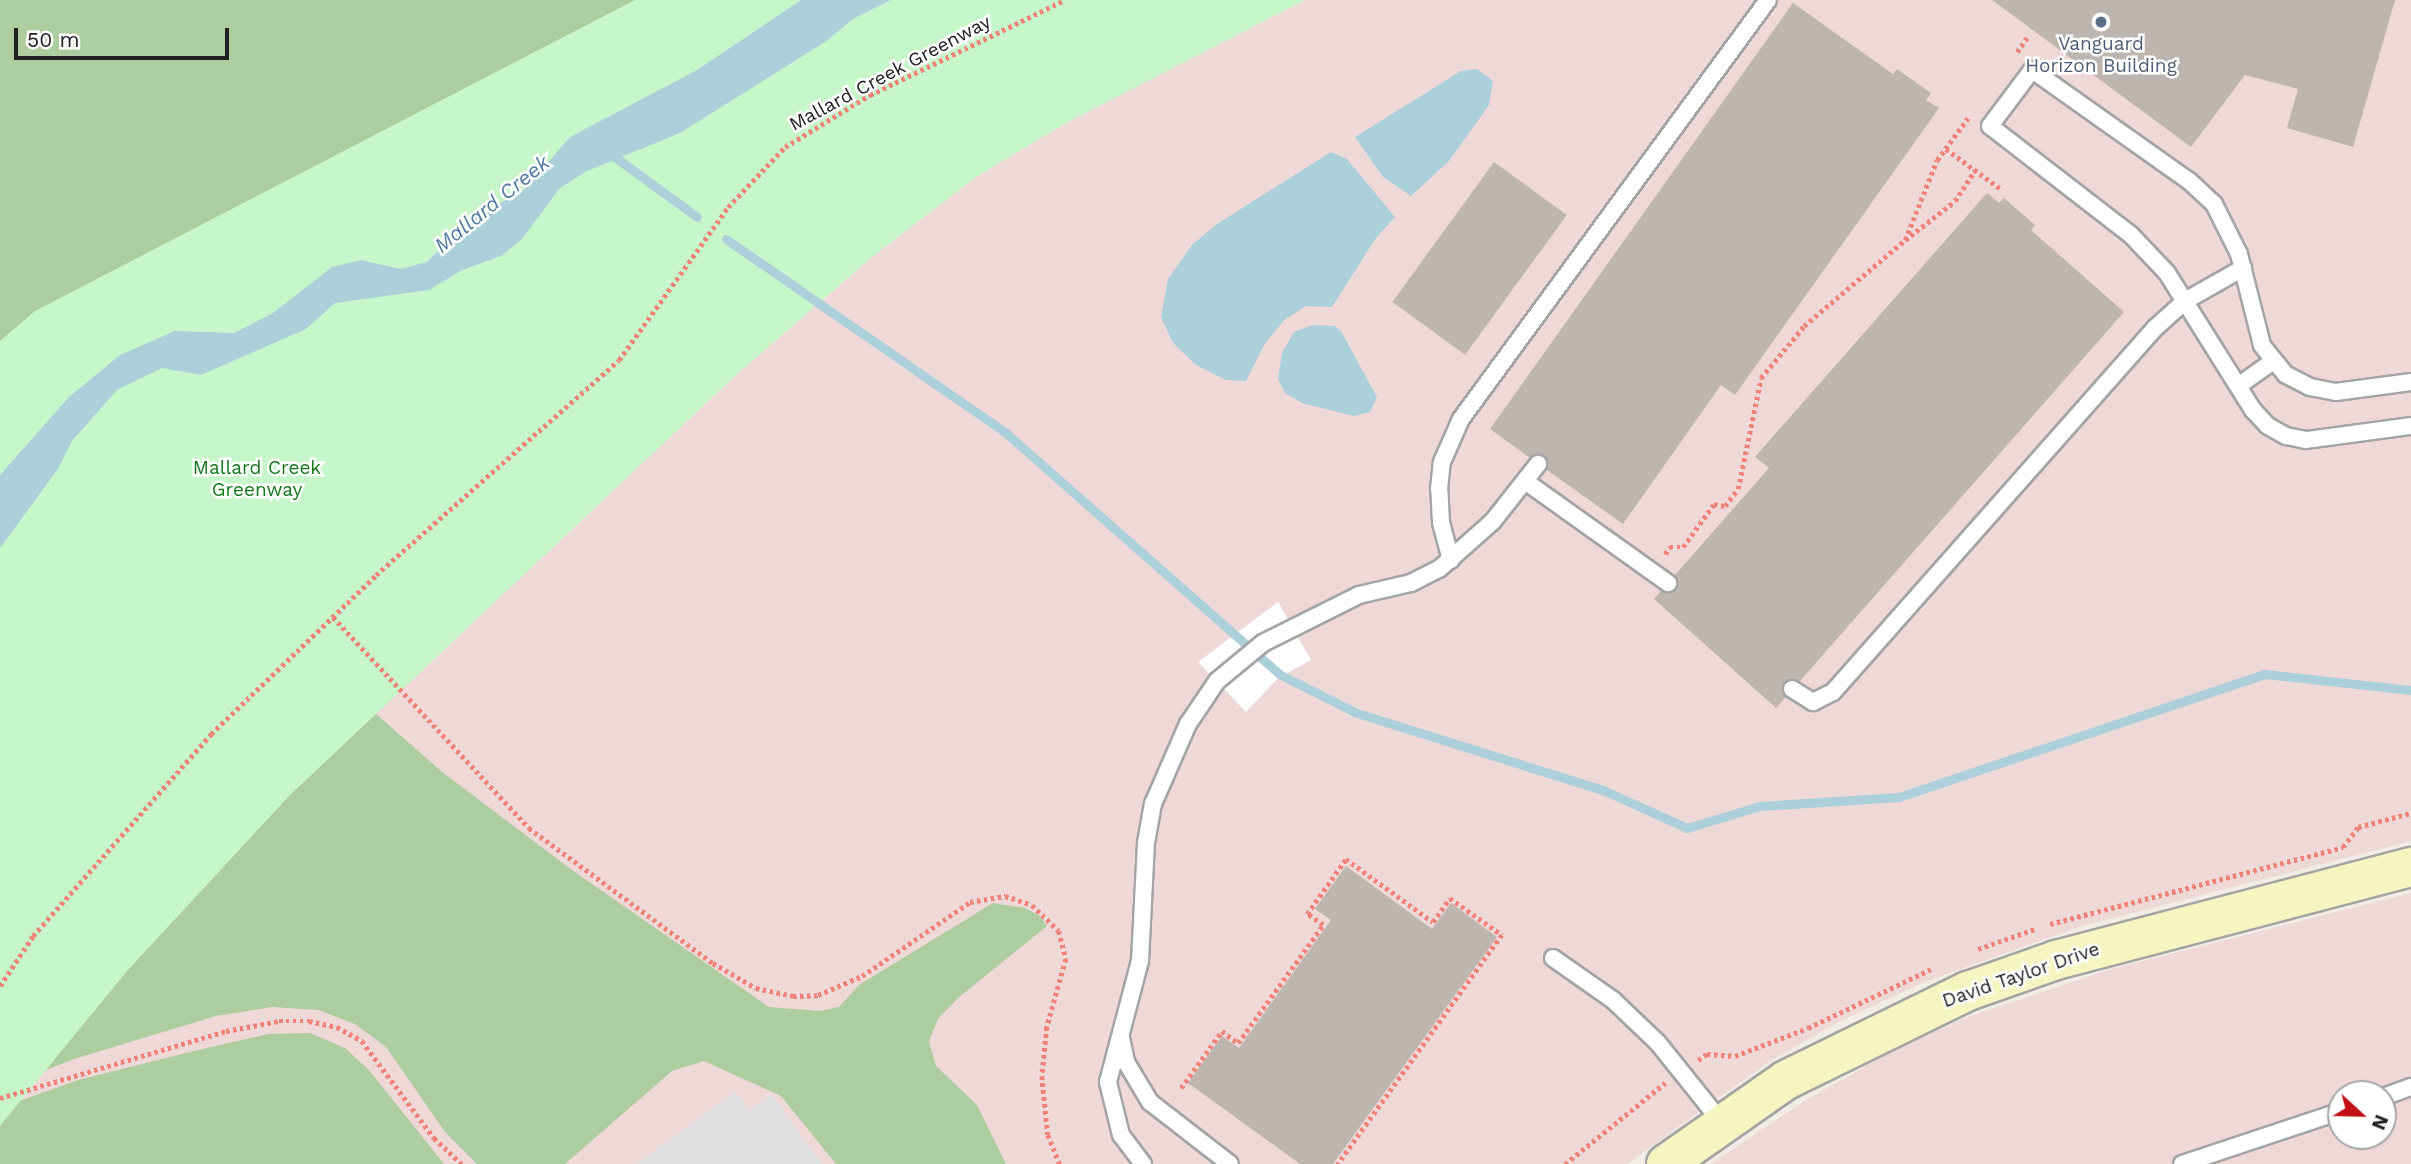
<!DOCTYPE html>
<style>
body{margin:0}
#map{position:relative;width:2411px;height:1164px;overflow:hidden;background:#f0ede7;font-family:"Work Sans",sans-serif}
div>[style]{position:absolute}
.commercial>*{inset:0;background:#efd8d8}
.forest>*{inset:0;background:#adcc9f}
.park>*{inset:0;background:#c8f6cb}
.parking>*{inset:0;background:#e0e0e0}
.water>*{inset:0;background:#abd0da}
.pier>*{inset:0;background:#fff}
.stream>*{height:9px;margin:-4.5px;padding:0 4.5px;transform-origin:4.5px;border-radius:4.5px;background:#abd0da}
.building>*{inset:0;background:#bdb6b0;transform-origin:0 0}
.path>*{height:4.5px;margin-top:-2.25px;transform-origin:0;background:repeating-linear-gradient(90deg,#f08278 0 3.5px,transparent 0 7px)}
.roads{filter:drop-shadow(2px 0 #a4a4a4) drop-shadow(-2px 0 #a4a4a4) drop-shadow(0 2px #a4a4a4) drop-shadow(0 -2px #a4a4a4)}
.lane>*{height:16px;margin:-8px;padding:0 8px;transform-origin:8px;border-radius:8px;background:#fff}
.secondary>*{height:38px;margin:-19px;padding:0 19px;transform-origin:19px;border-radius:19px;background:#f4f5c0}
.dots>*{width:19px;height:19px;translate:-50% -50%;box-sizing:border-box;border:4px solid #fff;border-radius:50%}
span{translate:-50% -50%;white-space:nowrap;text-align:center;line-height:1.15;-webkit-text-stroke:5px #fff;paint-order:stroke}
.service-label{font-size:19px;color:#4e5e75}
.street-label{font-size:19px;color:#202020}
.park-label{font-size:19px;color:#14781a}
.water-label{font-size:21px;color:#507aa1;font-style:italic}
.north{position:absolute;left:2327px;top:1080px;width:70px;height:70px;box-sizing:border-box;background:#fff;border:2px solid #a6a6a6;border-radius:50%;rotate:112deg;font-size:19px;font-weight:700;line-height:28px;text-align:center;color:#202020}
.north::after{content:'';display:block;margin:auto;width:24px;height:32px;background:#c10f14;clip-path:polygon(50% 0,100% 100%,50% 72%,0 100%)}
.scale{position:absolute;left:14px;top:28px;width:215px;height:32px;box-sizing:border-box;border:4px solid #202020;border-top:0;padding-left:9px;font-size:21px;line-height:24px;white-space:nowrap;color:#202020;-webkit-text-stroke:5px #fff;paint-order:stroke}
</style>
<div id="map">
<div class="commercial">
<i style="clip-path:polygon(1305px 0,2411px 0,2411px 841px,2079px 927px,1927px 981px,1843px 1020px,1770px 1061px,1627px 1164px,0 1164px,0 1126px,127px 971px,349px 739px,736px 375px,872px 257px,976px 177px,1068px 122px)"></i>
<i style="clip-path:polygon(evenodd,2411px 893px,2411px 1164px,1711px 1164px,1806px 1100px,1895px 1050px,1965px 1018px,2111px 969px,2411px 893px,2341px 1094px,2383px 1094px,2383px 1136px,2341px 1136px,2341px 1094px)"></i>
</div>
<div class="forest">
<i style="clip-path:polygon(0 0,801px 0,0 475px)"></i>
<i style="clip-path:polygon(358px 698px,441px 771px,572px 870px,769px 1007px,820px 1011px,839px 1007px,859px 985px,993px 903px,1025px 908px,1040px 916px,1047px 926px,958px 998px,938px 1019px,929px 1041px,936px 1066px,977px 1105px,1006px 1164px,836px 1164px,781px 1096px,704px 1061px,672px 1071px,565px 1164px,477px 1164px,445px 1132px,386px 1047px,355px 1024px,318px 1010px,272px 1007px,216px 1016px,74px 1059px,0 1088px,0 1034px)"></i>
<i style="clip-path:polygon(310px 1033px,345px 1048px,369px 1070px,444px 1164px,0 1164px,0 1108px,78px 1080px,194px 1051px,268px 1034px)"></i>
</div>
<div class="park">
<i style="clip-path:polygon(635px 0,1305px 0,1068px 122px,976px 177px,872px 257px,736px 375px,290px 795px,127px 971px,0 1126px,0 341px,35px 311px)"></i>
</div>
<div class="parking">
<i style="clip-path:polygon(735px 1091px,749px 1111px,771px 1094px,822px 1164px,637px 1164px)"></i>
</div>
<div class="water">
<i style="clip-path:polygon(801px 0,891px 0,853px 19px,825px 42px,680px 133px,587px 171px,560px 188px,522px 239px,501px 256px,462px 270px,429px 290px,335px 303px,306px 329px,201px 375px,162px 368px,117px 390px,72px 441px,58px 469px,0 548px,0 475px,69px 397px,120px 355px,175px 331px,234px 333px,273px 313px,332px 267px,361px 260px,401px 269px,427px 262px,468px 221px,525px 189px,570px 137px,697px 70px)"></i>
<i style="clip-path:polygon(1477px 69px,1493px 81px,1489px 105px,1449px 161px,1411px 196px,1383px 177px,1355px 137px,1461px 71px)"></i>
<i style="clip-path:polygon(1331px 152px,1347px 159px,1395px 217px,1376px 238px,1332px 307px,1306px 306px,1284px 320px,1264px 345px,1246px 381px,1226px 380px,1196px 365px,1173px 343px,1161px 317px,1168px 279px,1192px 245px,1217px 224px)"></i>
<i style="clip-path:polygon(1313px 325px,1335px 326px,1341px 331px,1377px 397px,1370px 412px,1354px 416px,1302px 403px,1285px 393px,1278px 379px,1282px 353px,1294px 332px)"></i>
</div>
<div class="pier">
<i style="clip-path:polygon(1278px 602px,1311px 660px,1278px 678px,1246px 712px,1198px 662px)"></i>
</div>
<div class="stream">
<i style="left:608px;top:152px;width:110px;rotate:36.1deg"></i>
<i style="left:726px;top:239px;width:341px;rotate:34.7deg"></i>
<i style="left:1006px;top:433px;width:364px;rotate:41.4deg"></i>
<i style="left:1279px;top:674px;width:87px;rotate:26.6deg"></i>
<i style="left:1357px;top:713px;width:258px;rotate:17.4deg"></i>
<i style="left:1603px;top:790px;width:92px;rotate:24.3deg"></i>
<i style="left:1687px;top:828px;width:76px;rotate:-16.8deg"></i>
<i style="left:1760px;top:806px;width:139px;rotate:-3.7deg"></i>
<i style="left:1899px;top:797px;width:386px;rotate:-18.6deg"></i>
<i style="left:2265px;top:674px;width:147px;rotate:6.3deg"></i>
</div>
<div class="building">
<i style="clip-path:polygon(1992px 0,2395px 0,2353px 147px,2287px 128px,2298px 89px,2245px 75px,2191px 147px)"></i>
<i style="clip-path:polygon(1793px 3px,1893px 74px,1897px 69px,1931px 93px,1926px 100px,1939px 108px,1735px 395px,1721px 385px,1623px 524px,1547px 470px,1544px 455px,1530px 458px,1490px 429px)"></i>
<i style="left:1494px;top:162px;width:90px;height:173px;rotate:36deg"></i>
<i style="clip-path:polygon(1987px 193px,1999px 203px,2004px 198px,2035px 225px,2031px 230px,2124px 312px,1800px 681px,1792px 679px,1784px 683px,1786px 697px,1776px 708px,1654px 599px,1661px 591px,1676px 590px,1675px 575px,1769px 468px,1755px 457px)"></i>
<i style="clip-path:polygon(1346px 866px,1432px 929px,1451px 903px,1497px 937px,1333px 1164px,1300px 1164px,1188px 1083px,1222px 1036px,1239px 1048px,1331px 920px,1315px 909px)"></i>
</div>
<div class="path">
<i style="left:2017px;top:52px;width:21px;rotate:-55deg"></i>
<i style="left:1946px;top:149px;width:68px;rotate:36deg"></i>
<i style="left:1905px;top:240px;width:63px;rotate:-38deg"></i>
<i style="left:1955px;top:201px;width:37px;rotate:-57deg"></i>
<i style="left:1665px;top:554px;width:9px;rotate:-54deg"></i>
<i style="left:1670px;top:547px;width:13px"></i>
<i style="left:1683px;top:547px;width:53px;rotate:-54.2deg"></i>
<i style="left:1714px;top:504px;width:11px;rotate:10deg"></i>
<i style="left:1725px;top:506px;width:21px;rotate:-53deg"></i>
<i style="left:1738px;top:489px;width:113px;rotate:-78.3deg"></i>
<i style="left:1761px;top:378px;width:67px;rotate:-50.4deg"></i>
<i style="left:1804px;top:326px;width:133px;rotate:-40.4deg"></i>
<i style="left:1905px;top:240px;width:86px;rotate:-68.2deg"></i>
<i style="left:1937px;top:160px;width:52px;rotate:-53.6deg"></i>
<i style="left:333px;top:617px;width:288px;rotate:47.1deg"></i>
<i style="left:529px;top:828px;width:228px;rotate:36.3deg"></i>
<i style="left:713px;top:963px;width:50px;rotate:30.2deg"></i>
<i style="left:756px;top:988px;width:38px;rotate:12deg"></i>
<i style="left:793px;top:996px;width:25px;rotate:-2deg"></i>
<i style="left:818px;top:995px;width:48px;rotate:-23.4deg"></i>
<i style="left:862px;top:976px;width:131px;rotate:-34.4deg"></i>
<i style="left:970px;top:902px;width:36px;rotate:-10deg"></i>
<i style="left:1005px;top:896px;width:28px;rotate:18deg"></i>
<i style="left:1032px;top:905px;width:37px;rotate:44deg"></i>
<i style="left:1059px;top:931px;width:29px;rotate:76deg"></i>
<i style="left:1066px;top:959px;width:71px;rotate:105.6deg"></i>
<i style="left:1047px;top:1027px;width:49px;rotate:95.8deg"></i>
<i style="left:1042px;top:1076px;width:59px;rotate:84.2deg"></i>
<i style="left:1048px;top:1135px;width:31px;rotate:68deg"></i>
<i style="left:2050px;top:924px;width:303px;rotate:-14.7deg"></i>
<i style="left:2343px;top:847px;width:25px;rotate:-53deg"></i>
<i style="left:2358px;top:827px;width:55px;rotate:-14.8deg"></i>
<i style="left:1978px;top:949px;width:60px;rotate:-19.3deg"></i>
<i style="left:0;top:986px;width:60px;rotate:-56.6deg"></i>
<i style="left:33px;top:936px;width:269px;rotate:-48.6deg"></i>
<i style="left:211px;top:734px;width:229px;rotate:-43.9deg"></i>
<i style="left:376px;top:575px;width:324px;rotate:-41.5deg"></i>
<i style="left:619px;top:360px;width:188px;rotate:-54.5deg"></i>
<i style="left:728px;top:207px;width:83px;rotate:-46.5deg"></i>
<i style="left:785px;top:147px;width:100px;rotate:-31.5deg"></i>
<i style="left:870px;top:95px;width:217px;rotate:-26deg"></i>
<i style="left:1698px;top:1060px;width:11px;rotate:-34deg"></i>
<i style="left:1707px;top:1054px;width:28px;rotate:4deg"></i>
<i style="left:1735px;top:1056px;width:78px;rotate:-21deg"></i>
<i style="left:1808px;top:1028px;width:136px;rotate:-25.6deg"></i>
<i style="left:1181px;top:1088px;width:70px;rotate:-54.3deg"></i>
<i style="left:1222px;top:1031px;width:20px;rotate:37deg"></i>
<i style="left:1238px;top:1043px;width:145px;rotate:-54.2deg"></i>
<i style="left:1323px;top:925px;width:19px;rotate:-145deg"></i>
<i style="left:1307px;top:914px;width:67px;rotate:-54.7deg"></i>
<i style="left:1346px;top:859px;width:107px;rotate:35.9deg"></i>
<i style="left:1433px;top:922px;width:29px;rotate:-55deg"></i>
<i style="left:1450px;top:898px;width:64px;rotate:35.4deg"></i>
<i style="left:1502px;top:935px;width:282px;rotate:125.6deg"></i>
<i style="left:0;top:1098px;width:236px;rotate:-16.5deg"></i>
<i style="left:226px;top:1031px;width:54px;rotate:-10.7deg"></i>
<i style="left:279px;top:1021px;width:30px"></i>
<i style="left:309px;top:1021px;width:29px;rotate:12deg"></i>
<i style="left:337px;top:1027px;width:29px;rotate:29deg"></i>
<i style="left:362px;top:1041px;width:121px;rotate:53.4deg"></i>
<i style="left:434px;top:1138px;width:38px;rotate:43deg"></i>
<i style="left:1565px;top:1164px;width:129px;rotate:-39deg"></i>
</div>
<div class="roads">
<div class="lane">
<i style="left:2411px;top:382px;width:76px;rotate:172.4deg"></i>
<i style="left:2336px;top:392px;width:26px;rotate:-169deg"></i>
<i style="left:2310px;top:387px;width:27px;rotate:-153deg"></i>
<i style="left:2286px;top:375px;width:38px;rotate:-129deg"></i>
<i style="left:2262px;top:345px;width:94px;rotate:-104.2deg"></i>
<i style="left:2239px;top:254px;width:56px;rotate:-116.6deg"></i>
<i style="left:2214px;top:204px;width:34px;rotate:-137deg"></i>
<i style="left:2189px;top:181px;width:192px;rotate:-144.7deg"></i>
<i style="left:2032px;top:70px;width:70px;rotate:126.9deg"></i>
<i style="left:1990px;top:126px;width:178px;rotate:37.7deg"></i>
<i style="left:2131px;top:235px;width:52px;rotate:46.5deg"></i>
<i style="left:2167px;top:273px;width:162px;rotate:57.9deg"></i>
<i style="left:2253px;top:410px;width:22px;rotate:47deg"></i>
<i style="left:2268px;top:426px;width:21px;rotate:29deg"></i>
<i style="left:2286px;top:436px;width:20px;rotate:11deg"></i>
<i style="left:2306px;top:440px;width:106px;rotate:-7.6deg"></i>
<i style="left:2238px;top:386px;width:42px;rotate:-35.2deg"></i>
<i style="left:1525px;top:481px;width:176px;rotate:35.5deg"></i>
<i style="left:1451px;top:560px;width:39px;rotate:-105deg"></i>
<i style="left:1441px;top:522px;width:33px;rotate:-93deg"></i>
<i style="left:1439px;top:489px;width:27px;rotate:-84deg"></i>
<i style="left:1442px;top:462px;width:47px;rotate:-66.2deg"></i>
<i style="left:1461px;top:419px;width:519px;rotate:-53.77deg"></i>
<i style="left:1792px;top:689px;width:25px;rotate:32deg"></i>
<i style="left:1813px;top:702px;width:22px;rotate:-27deg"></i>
<i style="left:1833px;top:692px;width:485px;rotate:-48.5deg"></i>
<i style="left:2154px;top:329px;width:42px;rotate:-42.1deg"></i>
<i style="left:2185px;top:301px;width:67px;rotate:-29.6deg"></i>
<i style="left:1553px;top:958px;width:73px;rotate:35deg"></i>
<i style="left:1613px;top:1000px;width:62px;rotate:43.7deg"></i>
<i style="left:1658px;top:1043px;width:102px;rotate:51.3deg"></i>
<i style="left:1121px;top:1038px;width:25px;rotate:78deg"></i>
<i style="left:1126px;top:1062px;width:47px;rotate:59deg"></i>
<i style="left:1150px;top:1102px;width:101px;rotate:37.8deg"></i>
<i style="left:2383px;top:1097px;width:30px;rotate:-20deg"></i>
<i style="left:1143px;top:1164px;width:36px;rotate:-127deg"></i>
<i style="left:1121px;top:1135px;width:55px;rotate:-103.8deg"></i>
<i style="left:1108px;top:1082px;width:125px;rotate:-75.2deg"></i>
<i style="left:1140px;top:961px;width:118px;rotate:-87.1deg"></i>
<i style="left:1146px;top:843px;width:40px;rotate:-80deg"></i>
<i style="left:1153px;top:804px;width:87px;rotate:-66.4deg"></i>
<i style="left:1188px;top:724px;width:52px;rotate:-56deg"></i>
<i style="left:1217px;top:681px;width:60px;rotate:-39.6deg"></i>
<i style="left:1263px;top:643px;width:107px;rotate:-26.6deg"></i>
<i style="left:1359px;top:595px;width:53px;rotate:-13deg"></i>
<i style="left:1411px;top:583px;width:31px;rotate:-27deg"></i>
<i style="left:1439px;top:569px;width:72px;rotate:-41.6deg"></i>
<i style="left:1493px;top:521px;width:73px;rotate:-51.7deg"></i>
<i style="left:2182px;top:1164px;width:168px;rotate:-18.4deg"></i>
</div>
<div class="secondary">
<i style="left:1666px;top:1164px;width:146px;rotate:-35deg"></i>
<i style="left:1786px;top:1080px;width:203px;rotate:-26.1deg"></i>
<i style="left:1968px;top:991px;width:93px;rotate:-19.4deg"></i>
<i style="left:2056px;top:960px;width:367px;rotate:-14.7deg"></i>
</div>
</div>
<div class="dots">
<i style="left:2101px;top:22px;background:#5c6f8a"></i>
</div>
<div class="service-label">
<span style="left:2101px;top:55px">Vanguard<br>Horizon Building</span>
</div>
<div class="street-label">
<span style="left:890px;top:73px;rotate:-28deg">Mallard Creek Greenway</span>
<span style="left:2021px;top:975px;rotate:-19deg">David Taylor Drive</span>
</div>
<div class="park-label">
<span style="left:257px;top:479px">Mallard Creek<br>Greenway</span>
</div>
<div class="water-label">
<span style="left:492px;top:204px;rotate:-39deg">Mallard Creek</span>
</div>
<div class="north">N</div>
<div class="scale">50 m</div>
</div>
